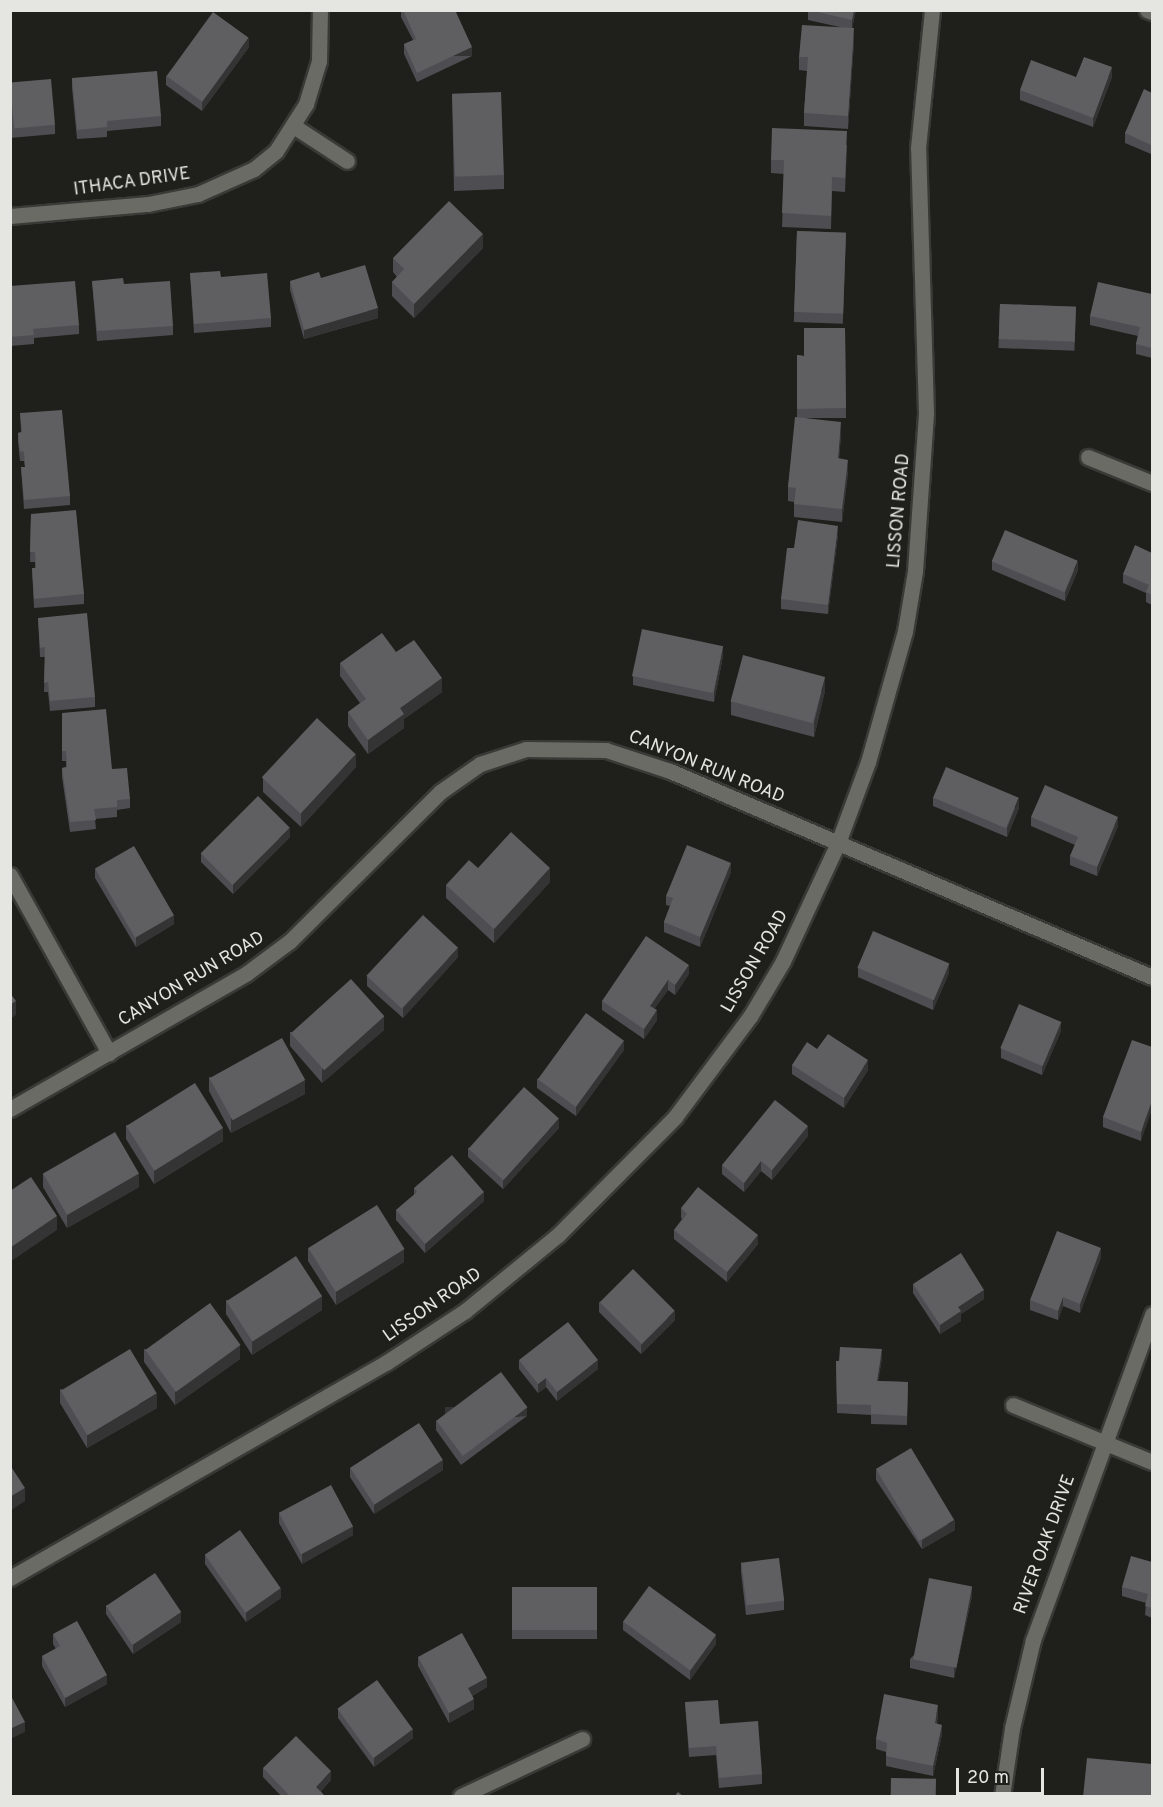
<!DOCTYPE html>
<style>
body{margin:0}
#map{position:relative;width:1163px;height:1807px;overflow:hidden;background:#1f1f1b;font-family:Overpass,sans-serif}
div>[style]{position:absolute}
.roads{filter:drop-shadow(2px 0 #393936) drop-shadow(-2px 0 #393936) drop-shadow(0 2px #393936) drop-shadow(0 -2px #393936)}
.street>*{height:15px;margin:-7.5px;padding:0 7.5px;transform-origin:7.5px;border-radius:7.5px;background:#6b6b66}
.secondary>*{height:15px;margin:-7.5px;padding:0 7.5px;transform-origin:7.5px;border-radius:7.5px;background:#6b6b66}
.wall>*{inset:0;background:#4e4d52;transform-origin:0 0}
.shaded-wall>*{inset:0;background:#353435;transform-origin:0 0}
.building>*{inset:0;background:#5f5e61;transform-origin:0 0}
span{translate:-50% -50%;white-space:nowrap;text-align:center;line-height:1.15;-webkit-text-stroke:4.5px #1f1f1b;paint-order:stroke}
.street-label{font-size:18px;color:#e5e5e2}
.frame{position:absolute;inset:0;border:12px solid #e5e5e2;pointer-events:none}
.scale{position:absolute;left:956px;top:1768px;width:88px;height:27px;box-sizing:border-box;border:3px solid #e5e5e2;border-top:0;padding-left:8px;font-size:18px;line-height:21px;white-space:nowrap;color:#e5e5e2;-webkit-text-stroke:4px #1f1f1b;paint-order:stroke}
</style>
<div id="map">
<div class="roads">
<div class="street">
<i style="left:1147px;top:10px;width:5px;rotate:22deg"></i>
<i style="left:295px;top:127px;width:62px;rotate:33.2deg"></i>
<i style="left:10px;top:216px;width:139px;rotate:-5deg"></i>
<i style="left:148px;top:204px;width:51px;rotate:-11.3deg"></i>
<i style="left:198px;top:194px;width:61px;rotate:-24.1deg"></i>
<i style="left:254px;top:169px;width:28px;rotate:-39deg"></i>
<i style="left:276px;top:151px;width:56px;rotate:-57.4deg"></i>
<i style="left:306px;top:104px;width:45px;rotate:-73.2deg"></i>
<i style="left:319px;top:61px;width:51px;rotate:-88.9deg"></i>
<i style="left:1088px;top:457px;width:69px;rotate:22.1deg"></i>
<i style="left:10px;top:875px;width:204px;rotate:60.9deg"></i>
<i style="left:10px;top:1109px;width:273px;rotate:-29.8deg"></i>
<i style="left:247px;top:973px;width:54px;rotate:-36.7deg"></i>
<i style="left:290px;top:941px;width:211px;rotate:-44.8deg"></i>
<i style="left:440px;top:792px;width:49px;rotate:-35deg"></i>
<i style="left:480px;top:764px;width:48px;rotate:-18.1deg"></i>
<i style="left:526px;top:749px;width:80px;rotate:0.7deg"></i>
<i style="left:606px;top:750px;width:67px;rotate:18.2deg"></i>
<i style="left:670px;top:771px;width:524px;rotate:23.14deg"></i>
<i style="left:1013px;top:1405px;width:150px;rotate:22.3deg"></i>
<i style="left:461px;top:1796px;width:134px;rotate:-25.2deg"></i>
<i style="left:1002px;top:1796px;width:69px;rotate:-81.6deg"></i>
<i style="left:1012px;top:1728px;width:90px;rotate:-76.6deg"></i>
<i style="left:1033px;top:1640px;width:347px;rotate:-69.9deg"></i>
</div>
<div class="secondary">
<i style="left:10px;top:1578px;width:434px;rotate:-29.8deg"></i>
<i style="left:387px;top:1362px;width:93px;rotate:-33.2deg"></i>
<i style="left:465px;top:1311px;width:120px;rotate:-39.3deg"></i>
<i style="left:558px;top:1235px;width:166px;rotate:-45.2deg"></i>
<i style="left:675px;top:1117px;width:127px;rotate:-53.3deg"></i>
<i style="left:751px;top:1015px;width:63px;rotate:-59.3deg"></i>
<i style="left:783px;top:961px;width:130px;rotate:-65deg"></i>
<i style="left:838px;top:843px;width:86px;rotate:-69.7deg"></i>
<i style="left:868px;top:762px;width:136px;rotate:-74.2deg"></i>
<i style="left:905px;top:631px;width:61px;rotate:-80.5deg"></i>
<i style="left:915px;top:571px;width:158px;rotate:-86deg"></i>
<i style="left:926px;top:413px;width:265px;rotate:-91.7deg"></i>
<i style="left:918px;top:148px;width:139px;rotate:-84.2deg"></i>
</div>
</div>
<div class="wall">
<i style="clip-path:polygon(401px 10px,455px 10px,472px 56px,417px 82px,404px 54px,404px 44px,413px 40px,401px 17px)"></i>
<i style="clip-path:polygon(808px 10px,856px 10px,852px 28px,854px 42px,848px 129px,804px 126px,804px 113px,807px 71px,799px 70px,799px 57px,844px 28px,808px 20px)"></i>
<i style="clip-path:polygon(249px 47px,202px 111px,166px 85px,166px 76px)"></i>
<i style="clip-path:polygon(1076px 77px,1112px 77px,1093px 127px,1020px 100px,1020px 90px)"></i>
<i style="clip-path:polygon(72px 78px,161px 116px,161px 126px,107px 131px,107px 137px,77px 139px,72px 88px)"></i>
<i style="clip-path:polygon(10px 82px,55px 125px,55px 134px,10px 138px)"></i>
<i style="clip-path:polygon(1152px 93px,1151px 154px,1125px 143px,1125px 133px)"></i>
<i style="clip-path:polygon(452px 94px,504px 175px,504px 189px,454px 191px)"></i>
<i style="clip-path:polygon(847px 145px,845px 192px,832px 191px,831px 229px,782px 227px,784px 174px,771px 173px,771px 160px)"></i>
<i style="left:797px;top:231px;width:49px;height:91px;rotate:2deg"></i>
<i style="clip-path:polygon(483px 248px,414px 318px,392px 296px,392px 282px,397px 277px,393px 272px,393px 258px)"></i>
<i style="clip-path:polygon(190px 273px,221px 277px,271px 318px,271px 327px,194px 333px)"></i>
<i style="clip-path:polygon(321px 278px,378px 318px,304px 339px,290px 290px,290px 281px)"></i>
<i style="clip-path:polygon(92px 281px,124px 284px,173px 326px,173px 335px,97px 341px)"></i>
<i style="clip-path:polygon(10px 286px,79px 325px,79px 334px,34px 338px,34px 344px,10px 346px)"></i>
<i style="clip-path:polygon(1152px 294px,1152px 358px,1136px 354px,1136px 344px,1138px 336px,1090px 325px,1090px 316px)"></i>
<i style="left:1000px;top:304px;width:76px;height:44px;rotate:2deg"></i>
<i style="clip-path:polygon(845px 328px,846px 418px,806px 418px,841px 435px,839px 459px,848px 473px,842px 522px,794px 517px,794px 502px,788px 501px,788px 487px,797px 417px,797px 355px,804px 356px)"></i>
<i style="clip-path:polygon(20px 413px,70px 496px,70px 505px,24px 509px,21px 467px,25px 467px,24px 461px,20px 461px,18px 442px,18px 433px,21px 432px)"></i>
<i style="clip-path:polygon(31px 514px,84px 594px,84px 604px,34px 608px,32px 568px,35px 568px,35px 562px,30px 562px)"></i>
<i style="clip-path:polygon(838px 535px,828px 614px,781px 609px,781px 599px,794px 548px)"></i>
<i style="clip-path:polygon(1152px 553px,1152px 605px,1146px 602px,1146px 593px,1123px 583px,1123px 574px)"></i>
<i style="clip-path:polygon(992px 561px,1078px 570px,1065px 601px,992px 570px)"></i>
<i style="clip-path:polygon(38px 618px,95px 697px,95px 707px,50px 711px,48px 692px,44px 692px,45px 657px,40px 657px)"></i>
<i style="clip-path:polygon(396px 652px,442px 692px,404px 719px,404px 728px,368px 754px,348px 726px,348px 712px,360px 703px,340px 676px,340px 663px)"></i>
<i style="clip-path:polygon(723px 656px,714px 702px,633px 685px,633px 676px)"></i>
<i style="clip-path:polygon(825px 691px,814px 737px,731px 715px,731px 701px)"></i>
<i style="clip-path:polygon(62px 713px,112px 769px,130px 799px,130px 808px,117px 810px,117px 817px,95px 819px,96px 829px,70px 832px,62px 777px,62px 768px,66px 767px,66px 761px,62px 761px)"></i>
<i style="clip-path:polygon(356px 767px,301px 827px,263px 792px,263px 778px)"></i>
<i style="clip-path:polygon(933px 797px,1019px 808px,1007px 837px,933px 806px)"></i>
<i style="clip-path:polygon(1031px 817px,1118px 826px,1097px 876px,1070px 865px,1070px 856px,1075px 845px,1031px 826px)"></i>
<i style="clip-path:polygon(290px 837px,233px 894px,201px 862px,201px 853px)"></i>
<i style="clip-path:polygon(95px 869px,174px 924px,136px 947px,95px 878px)"></i>
<i style="clip-path:polygon(731px 872px,700px 947px,664px 932px,664px 922px,670px 906px,666px 905px,666px 896px)"></i>
<i style="clip-path:polygon(550px 882px,494px 943px,446px 898px,446px 885px)"></i>
<i style="clip-path:polygon(458px 957px,403px 1018px,367px 986px,367px 976px)"></i>
<i style="clip-path:polygon(858px 968px,949px 973px,933px 1010px,858px 977px)"></i>
<i style="clip-path:polygon(689px 974px,675px 995px,668px 990px,654px 1009px,657px 1020px,644px 1039px,602px 1010px,602px 1001px)"></i>
<i style="clip-path:polygon(384px 1030px,322px 1083px,290px 1046px,290px 1032px)"></i>
<i style="clip-path:polygon(1061px 1031px,1042px 1075px,1001px 1058px,1001px 1049px)"></i>
<i style="clip-path:polygon(1152px 1047px,1141px 1141px,1103px 1127px,1103px 1117px)"></i>
<i style="clip-path:polygon(817px 1049px,868px 1070px,844px 1108px,792px 1074px,792px 1065px)"></i>
<i style="clip-path:polygon(624px 1050px,576px 1116px,537px 1088px,537px 1079px)"></i>
<i style="clip-path:polygon(209px 1077px,305px 1094px,231px 1133px,209px 1091px)"></i>
<i style="clip-path:polygon(126px 1125px,223px 1141px,154px 1184px,126px 1139px)"></i>
<i style="clip-path:polygon(559px 1128px,503px 1189px,468px 1157px,468px 1148px)"></i>
<i style="clip-path:polygon(808px 1136px,772px 1180px,761px 1171px,744px 1192px,722px 1174px,722px 1165px)"></i>
<i style="clip-path:polygon(43px 1173px,139px 1187px,67px 1228px,43px 1187px)"></i>
<i style="clip-path:polygon(414px 1188px,484px 1201px,425px 1253px,396px 1220px,396px 1210px,414px 1195px)"></i>
<i style="clip-path:polygon(681px 1208px,758px 1244px,727px 1282px,674px 1239px,674px 1230px,682px 1219px,681px 1218px)"></i>
<i style="clip-path:polygon(308px 1248px,404px 1262px,336px 1305px,308px 1261px)"></i>
<i style="clip-path:polygon(1101px 1257px,1080px 1313px,1063px 1306px,1058px 1320px,1030px 1310px,1030px 1300px)"></i>
<i style="clip-path:polygon(913px 1284px,984px 1299px,961px 1314px,961px 1321px,940px 1334px,913px 1293px)"></i>
<i style="clip-path:polygon(226px 1300px,322px 1310px,252px 1355px,226px 1314px)"></i>
<i style="clip-path:polygon(599px 1302px,675px 1320px,641px 1354px,599px 1312px)"></i>
<i style="clip-path:polygon(144px 1349px,240px 1359px,175px 1405px,144px 1362px)"></i>
<i style="clip-path:polygon(882px 1358px,878px 1381px,908px 1382px,907px 1425px,871px 1424px,871px 1415px,837px 1413px,836px 1361px)"></i>
<i style="clip-path:polygon(519px 1360px,598px 1369px,557px 1401px,546px 1387px,538px 1393px,519px 1369px)"></i>
<i style="clip-path:polygon(60px 1389px,157px 1408px,87px 1448px,60px 1403px)"></i>
<i style="clip-path:polygon(527px 1416px,461px 1465px,436px 1430px,436px 1421px)"></i>
<i style="clip-path:polygon(350px 1468px,443px 1470px,374px 1514px,350px 1477px)"></i>
<i style="clip-path:polygon(876px 1470px,955px 1530px,922px 1549px,876px 1480px)"></i>
<i style="clip-path:polygon(279px 1513px,353px 1535px,302px 1564px,279px 1523px)"></i>
<i style="clip-path:polygon(205px 1555px,281px 1598px,246px 1622px,205px 1564px)"></i>
<i style="clip-path:polygon(741px 1562px,784px 1601px,784px 1610px,746px 1615px,741px 1572px)"></i>
<i style="clip-path:polygon(1152px 1562px,1152px 1618px,1145px 1615px,1146px 1603px,1122px 1596px,1122px 1587px)"></i>
<i style="left:512px;top:1587px;width:85px;height:52px"></i>
<i style="clip-path:polygon(972px 1596px,954px 1678px,910px 1668px,910px 1659px)"></i>
<i style="clip-path:polygon(106px 1605px,181px 1622px,133px 1654px,106px 1614px)"></i>
<i style="clip-path:polygon(623px 1621px,716px 1644px,690px 1680px,623px 1630px)"></i>
<i style="clip-path:polygon(53px 1634px,107px 1684px,65px 1707px,42px 1666px,42px 1656px,56px 1649px,53px 1644px)"></i>
<i style="clip-path:polygon(418px 1657px,487px 1687px,472px 1696px,474px 1709px,449px 1723px,418px 1666px)"></i>
<i style="clip-path:polygon(685px 1702px,720px 1724px,762px 1774px,762px 1784px,719px 1788px,716px 1755px,689px 1757px)"></i>
<i style="clip-path:polygon(338px 1709px,413px 1738px,374px 1767px,338px 1718px)"></i>
<i style="clip-path:polygon(938px 1714px,937px 1724px,942px 1734px,933px 1776px,886px 1766px,886px 1752px,876px 1749px,876px 1739px)"></i>
<i style="clip-path:polygon(263px 1768px,331px 1780px,321px 1791px,324px 1797px,282px 1797px,263px 1777px)"></i>
</div>
<div class="shaded-wall">
<i style="clip-path:polygon(854px 10px,856px 10px,852px 29px,852px 20px)"></i>
<i style="clip-path:polygon(854px 28px,854px 42px,848px 129px,848px 116px)"></i>
<i style="clip-path:polygon(249px 38px,249px 47px,202px 111px,202px 102px)"></i>
<i style="left:472px;top:47px;width:9px;height:61px;rotate:90deg"></i>
<i style="clip-path:polygon(1112px 67px,1112px 77px,1093px 127px,1093px 118px)"></i>
<i style="clip-path:polygon(1152px 141px,1152px 150px,1151px 154px,1151px 145px)"></i>
<i style="clip-path:polygon(483px 234px,483px 248px,414px 318px,414px 304px)"></i>
<i style="clip-path:polygon(378px 308px,378px 318px,304px 339px,304px 330px)"></i>
<i style="clip-path:polygon(841px 422px,841px 435px,838px 472px,838px 458px)"></i>
<i style="clip-path:polygon(848px 460px,848px 473px,842px 522px,842px 509px)"></i>
<i style="clip-path:polygon(838px 526px,838px 535px,828px 614px,828px 605px)"></i>
<i style="clip-path:polygon(1078px 561px,1078px 570px,1065px 601px,1065px 592px)"></i>
<i style="clip-path:polygon(723px 646px,723px 656px,714px 702px,714px 692px)"></i>
<i style="clip-path:polygon(825px 677px,825px 691px,814px 737px,814px 723px)"></i>
<i style="clip-path:polygon(442px 678px,442px 692px,404px 719px,404px 728px,368px 754px,368px 740px,400px 708px)"></i>
<i style="clip-path:polygon(356px 754px,356px 767px,301px 827px,301px 813px)"></i>
<i style="clip-path:polygon(1019px 798px,1019px 808px,1007px 837px,1007px 828px)"></i>
<i style="clip-path:polygon(1118px 817px,1118px 826px,1097px 876px,1097px 867px)"></i>
<i style="clip-path:polygon(290px 828px,290px 837px,233px 894px,233px 884px)"></i>
<i style="clip-path:polygon(731px 863px,731px 872px,700px 947px,700px 937px)"></i>
<i style="clip-path:polygon(550px 868px,550px 882px,494px 943px,494px 929px)"></i>
<i style="clip-path:polygon(174px 915px,174px 924px,136px 947px,136px 937px)"></i>
<i style="clip-path:polygon(458px 948px,458px 957px,403px 1018px,403px 1008px)"></i>
<i style="clip-path:polygon(949px 964px,949px 973px,933px 1010px,933px 1000px)"></i>
<i style="clip-path:polygon(689px 965px,689px 974px,675px 995px,675px 985px)"></i>
<i style="clip-path:polygon(668px 980px,668px 990px,650px 1015px,650px 1006px)"></i>
<i style="clip-path:polygon(16px 1001px,16px 1015px,10px 1019px,10px 1005px)"></i>
<i style="clip-path:polygon(657px 1010px,657px 1020px,644px 1039px,644px 1029px)"></i>
<i style="clip-path:polygon(384px 1016px,384px 1030px,322px 1083px,322px 1069px)"></i>
<i style="clip-path:polygon(1061px 1022px,1061px 1031px,1042px 1075px,1042px 1066px)"></i>
<i style="clip-path:polygon(624px 1041px,624px 1050px,576px 1116px,576px 1106px)"></i>
<i style="clip-path:polygon(868px 1060px,868px 1070px,844px 1108px,844px 1098px)"></i>
<i style="clip-path:polygon(305px 1080px,305px 1094px,231px 1133px,231px 1119px)"></i>
<i style="clip-path:polygon(1152px 1101px,1152px 1110px,1141px 1141px,1141px 1132px)"></i>
<i style="clip-path:polygon(559px 1119px,559px 1128px,503px 1189px,503px 1179px)"></i>
<i style="clip-path:polygon(808px 1126px,808px 1136px,772px 1180px,772px 1170px)"></i>
<i style="clip-path:polygon(223px 1128px,223px 1141px,154px 1184px,154px 1170px)"></i>
<i style="clip-path:polygon(761px 1161px,761px 1171px,744px 1192px,744px 1183px)"></i>
<i style="clip-path:polygon(139px 1173px,139px 1187px,67px 1228px,67px 1214px)"></i>
<i style="clip-path:polygon(484px 1192px,484px 1201px,425px 1253px,425px 1244px)"></i>
<i style="clip-path:polygon(57px 1216px,57px 1230px,10px 1262px,10px 1248px)"></i>
<i style="clip-path:polygon(758px 1235px,758px 1244px,727px 1282px,727px 1272px)"></i>
<i style="clip-path:polygon(1101px 1248px,1101px 1257px,1080px 1313px,1080px 1304px)"></i>
<i style="clip-path:polygon(404px 1249px,404px 1262px,336px 1305px,336px 1291px)"></i>
<i style="clip-path:polygon(984px 1290px,984px 1299px,961px 1314px,961px 1321px,940px 1334px,940px 1325px,958px 1307px)"></i>
<i style="clip-path:polygon(322px 1296px,322px 1310px,252px 1355px,252px 1341px)"></i>
<i style="clip-path:polygon(1063px 1297px,1063px 1306px,1058px 1320px,1058px 1311px)"></i>
<i style="clip-path:polygon(675px 1311px,675px 1320px,641px 1354px,641px 1345px)"></i>
<i style="clip-path:polygon(240px 1345px,240px 1359px,175px 1405px,175px 1391px)"></i>
<i style="clip-path:polygon(882px 1349px,882px 1358px,877px 1390px,877px 1381px)"></i>
<i style="clip-path:polygon(598px 1360px,598px 1369px,557px 1401px,557px 1392px)"></i>
<i style="clip-path:polygon(546px 1378px,546px 1387px,538px 1393px,538px 1384px)"></i>
<i style="clip-path:polygon(157px 1394px,157px 1408px,87px 1448px,87px 1435px)"></i>
<i style="left:527px;top:1407px;width:9px;height:82px;rotate:90deg"></i>
<i style="clip-path:polygon(443px 1460px,443px 1470px,374px 1514px,374px 1505px)"></i>
<i style="clip-path:polygon(25px 1488px,25px 1501px,10px 1511px,10px 1497px)"></i>
<i style="clip-path:polygon(955px 1520px,955px 1530px,922px 1549px,922px 1540px)"></i>
<i style="clip-path:polygon(353px 1526px,353px 1535px,302px 1564px,302px 1554px)"></i>
<i style="clip-path:polygon(972px 1586px,972px 1596px,954px 1678px,954px 1668px)"></i>
<i style="clip-path:polygon(281px 1588px,281px 1598px,246px 1622px,246px 1612px)"></i>
<i style="clip-path:polygon(181px 1612px,181px 1622px,133px 1654px,133px 1644px)"></i>
<i style="clip-path:polygon(716px 1635px,716px 1644px,690px 1680px,690px 1670px)"></i>
<i style="clip-path:polygon(107px 1675px,107px 1684px,65px 1707px,65px 1698px)"></i>
<i style="clip-path:polygon(487px 1678px,487px 1687px,468px 1698px,468px 1688px)"></i>
<i style="clip-path:polygon(474px 1699px,474px 1709px,449px 1723px,449px 1713px)"></i>
<i style="clip-path:polygon(938px 1705px,938px 1714px,935px 1733px,935px 1723px)"></i>
<i style="clip-path:polygon(25px 1722px,25px 1732px,10px 1739px,10px 1729px)"></i>
<i style="clip-path:polygon(942px 1725px,942px 1734px,933px 1776px,933px 1766px)"></i>
<i style="clip-path:polygon(413px 1729px,413px 1738px,374px 1767px,374px 1757px)"></i>
<i style="clip-path:polygon(331px 1771px,331px 1780px,316px 1796px,316px 1787px)"></i>
</div>
<div class="building">
<i style="clip-path:polygon(403px 10px,455px 10px,472px 47px,417px 73px,404px 44px,416px 39px)"></i>
<i style="clip-path:polygon(809px 10px,854px 10px,852px 20px)"></i>
<i style="left:213px;top:12px;width:44px;height:79px;rotate:36deg"></i>
<i style="clip-path:polygon(802px 25px,854px 28px,848px 116px,804px 113px,808px 57px,799px 57px)"></i>
<i style="clip-path:polygon(1084px 57px,1112px 67px,1093px 118px,1020px 90px,1031px 60px,1076px 77px)"></i>
<i style="clip-path:polygon(157px 71px,161px 116px,107px 121px,107px 127px,77px 130px,72px 78px)"></i>
<i style="left:51px;top:79px;width:46px;height:41px;rotate:85deg"></i>
<i style="clip-path:polygon(1144px 89px,1152px 93px,1152px 141px,1151px 145px,1125px 133px)"></i>
<i style="left:501px;top:92px;width:83px;height:49px;rotate:88deg"></i>
<i style="clip-path:polygon(772px 128px,847px 131px,845px 178px,832px 177px,831px 216px,782px 213px,784px 160px,771px 160px)"></i>
<i style="clip-path:polygon(449px 201px,483px 234px,414px 304px,392px 282px,404px 269px,393px 258px)"></i>
<i style="left:797px;top:231px;width:49px;height:81px;rotate:2deg"></i>
<i style="clip-path:polygon(365px 265px,378px 308px,304px 330px,290px 281px,319px 272px,321px 278px)"></i>
<i style="clip-path:polygon(220px 271px,221px 277px,267px 273px,271px 318px,194px 324px,190px 273px)"></i>
<i style="clip-path:polygon(123px 278px,124px 284px,170px 281px,173px 326px,97px 331px,92px 281px)"></i>
<i style="clip-path:polygon(75px 281px,79px 325px,33px 329px,34px 335px,10px 337px,10px 286px)"></i>
<i style="clip-path:polygon(1098px 282px,1152px 294px,1152px 348px,1136px 344px,1140px 327px,1090px 316px)"></i>
<i style="left:1000px;top:304px;width:76px;height:35px;rotate:2deg"></i>
<i style="clip-path:polygon(804px 328px,845px 328px,846px 408px,797px 409px,797px 355px,804px 356px)"></i>
<i style="clip-path:polygon(62px 410px,70px 496px,24px 500px,21px 467px,25px 467px,24px 452px,20px 451px,18px 433px,22px 432px,20px 413px)"></i>
<i style="clip-path:polygon(795px 417px,841px 422px,838px 458px,848px 460px,842px 509px,794px 504px,796px 488px,788px 487px)"></i>
<i style="clip-path:polygon(76px 510px,84px 594px,34px 599px,32px 568px,36px 568px,35px 552px,30px 552px,31px 514px)"></i>
<i style="clip-path:polygon(798px 520px,838px 526px,828px 605px,781px 599px,787px 548px,794px 548px)"></i>
<i style="left:1005px;top:530px;width:79px;height:34px;rotate:23deg"></i>
<i style="clip-path:polygon(1135px 545px,1152px 553px,1152px 595px,1146px 592px,1149px 585px,1123px 574px)"></i>
<i style="clip-path:polygon(87px 613px,95px 697px,50px 701px,48px 682px,44px 683px,45px 647px,40px 648px,38px 618px)"></i>
<i style="left:642px;top:629px;width:83px;height:48px;rotate:12deg"></i>
<i style="clip-path:polygon(382px 633px,396px 652px,414px 640px,442px 678px,400px 708px,404px 714px,368px 740px,348px 712px,366px 699px,340px 663px)"></i>
<i style="left:743px;top:655px;width:85px;height:48px;rotate:15deg"></i>
<i style="clip-path:polygon(106px 709px,112px 769px,127px 768px,130px 799px,117px 800px,117px 807px,94px 809px,96px 820px,70px 822px,62px 768px,67px 767px,66px 751px,62px 751px,62px 713px)"></i>
<i style="left:317px;top:718px;width:53px;height:81px;rotate:43deg"></i>
<i style="left:946px;top:767px;width:79px;height:33px;rotate:23deg"></i>
<i style="clip-path:polygon(1045px 785px,1118px 817px,1097px 867px,1070px 856px,1078px 837px,1031px 817px)"></i>
<i style="left:258px;top:796px;width:45px;height:81px;rotate:45deg"></i>
<i style="clip-path:polygon(511px 832px,550px 868px,494px 929px,446px 885px,469px 860px,478px 868px)"></i>
<i style="clip-path:polygon(687px 845px,731px 863px,700px 937px,664px 922px,673px 898px,666px 896px)"></i>
<i style="left:134px;top:846px;width:80px;height:45px;rotate:60deg"></i>
<i style="left:423px;top:915px;width:48px;height:83px;rotate:43deg"></i>
<i style="left:873px;top:931px;width:83px;height:40px;rotate:23deg"></i>
<i style="clip-path:polygon(646px 936px,689px 965px,675px 985px,668px 980px,650px 1006px,657px 1010px,644px 1029px,602px 1001px)"></i>
<i style="left:351px;top:979px;width:50px;height:81px;rotate:48deg"></i>
<i style="clip-path:polygon(10px 993px,16px 1001px,10px 1005px)"></i>
<i style="left:1019px;top:1004px;width:46px;height:48px;rotate:23deg"></i>
<i style="left:586px;top:1013px;width:47px;height:82px;rotate:36deg"></i>
<i style="clip-path:polygon(828px 1034px,868px 1060px,844px 1098px,792px 1065px,807px 1042px,817px 1049px)"></i>
<i style="left:282px;top:1038px;width:48px;height:83px;rotate:61deg"></i>
<i style="clip-path:polygon(1132px 1040px,1152px 1047px,1152px 1101px,1141px 1132px,1103px 1117px)"></i>
<i style="left:195px;top:1083px;width:53px;height:81px;rotate:58deg"></i>
<i style="left:524px;top:1087px;width:47px;height:83px;rotate:42deg"></i>
<i style="clip-path:polygon(775px 1100px,808px 1126px,772px 1170px,761px 1161px,744px 1183px,722px 1165px)"></i>
<i style="left:115px;top:1132px;width:48px;height:83px;rotate:60deg"></i>
<i style="clip-path:polygon(452px 1155px,484px 1192px,425px 1244px,396px 1210px,417px 1192px,414px 1188px)"></i>
<i style="clip-path:polygon(31px 1177px,57px 1216px,10px 1248px,10px 1191px)"></i>
<i style="clip-path:polygon(698px 1187px,758px 1235px,727px 1272px,674px 1230px,687px 1214px,681px 1208px)"></i>
<i style="left:377px;top:1205px;width:52px;height:81px;rotate:58deg"></i>
<i style="clip-path:polygon(1057px 1231px,1101px 1248px,1080px 1304px,1063px 1297px,1058px 1311px,1030px 1300px)"></i>
<i style="clip-path:polygon(961px 1253px,984px 1290px,958px 1307px,961px 1311px,940px 1325px,913px 1284px)"></i>
<i style="left:296px;top:1256px;width:48px;height:83px;rotate:57deg"></i>
<i style="left:633px;top:1269px;width:59px;height:47px;rotate:45deg"></i>
<i style="left:210px;top:1303px;width:52px;height:80px;rotate:54deg"></i>
<i style="clip-path:polygon(568px 1322px,598px 1360px,557px 1392px,546px 1378px,538px 1384px,519px 1360px)"></i>
<i style="clip-path:polygon(840px 1347px,882px 1349px,877px 1381px,908px 1382px,907px 1416px,871px 1414px,871px 1405px,837px 1404px,836px 1361px,839px 1361px)"></i>
<i style="left:130px;top:1349px;width:52px;height:81px;rotate:59deg"></i>
<i style="left:501px;top:1372px;width:44px;height:81px;rotate:53deg"></i>
<i style="left:419px;top:1423px;width:44px;height:82px;rotate:57deg"></i>
<i style="left:911px;top:1448px;width:84px;height:41px;rotate:59deg"></i>
<i style="clip-path:polygon(10px 1465px,25px 1488px,10px 1497px)"></i>
<i style="left:331px;top:1485px;width:47px;height:59px;rotate:62deg"></i>
<i style="left:240px;top:1530px;width:71px;height:43px;rotate:55deg"></i>
<i style="clip-path:polygon(1131px 1556px,1152px 1562px,1152px 1608px,1145px 1606px,1148px 1594px,1122px 1587px)"></i>
<i style="left:779px;top:1558px;width:43px;height:38px;rotate:83deg"></i>
<i style="left:155px;top:1573px;width:47px;height:59px;rotate:56deg"></i>
<i style="left:929px;top:1578px;width:44px;height:83px;rotate:11deg"></i>
<i style="left:649px;top:1586px;width:83px;height:44px;rotate:36deg"></i>
<i style="left:512px;top:1587px;width:85px;height:43px"></i>
<i style="clip-path:polygon(77px 1621px,107px 1675px,65px 1698px,42px 1656px,60px 1646px,53px 1634px)"></i>
<i style="clip-path:polygon(462px 1633px,487px 1678px,468px 1688px,474px 1699px,449px 1713px,418px 1657px)"></i>
<i style="left:377px;top:1680px;width:61px;height:49px;rotate:54deg"></i>
<i style="clip-path:polygon(10px 1694px,25px 1722px,10px 1729px)"></i>
<i style="clip-path:polygon(884px 1694px,938px 1705px,935px 1723px,942px 1725px,933px 1766px,886px 1756px,887px 1743px,876px 1739px)"></i>
<i style="clip-path:polygon(718px 1700px,720px 1724px,758px 1721px,762px 1774px,719px 1778px,716px 1746px,689px 1748px,685px 1702px)"></i>
<i style="clip-path:polygon(296px 1736px,331px 1771px,316px 1787px,324px 1795px,322px 1797px,291px 1797px,263px 1768px)"></i>
<i style="clip-path:polygon(1087px 1758px,1152px 1764px,1152px 1797px,1083px 1797px)"></i>
<i style="left:891px;top:1778px;width:45px;height:19px;rotate:1deg"></i>
<i style="clip-path:polygon(678px 1792px,684px 1797px,674px 1797px)"></i>
</div>
<div class="street-label">
<span style="left:132px;top:183px;rotate:-8deg">ITHACA DRIVE</span>
<span style="left:900px;top:511px;rotate:-85deg">LISSON ROAD</span>
<span style="left:706px;top:768px;rotate:22deg">CANYON RUN ROAD</span>
<span style="left:756px;top:962px;rotate:-60deg">LISSON ROAD</span>
<span style="left:192px;top:980px;rotate:-31deg">CANYON RUN ROAD</span>
<span style="left:433px;top:1306px;rotate:-35deg">LISSON ROAD</span>
<span style="left:1046px;top:1545px;rotate:-70deg">RIVER OAK DRIVE</span>
</div>
<div class="frame"></div>
<div class="scale">20 m</div>
</div>
